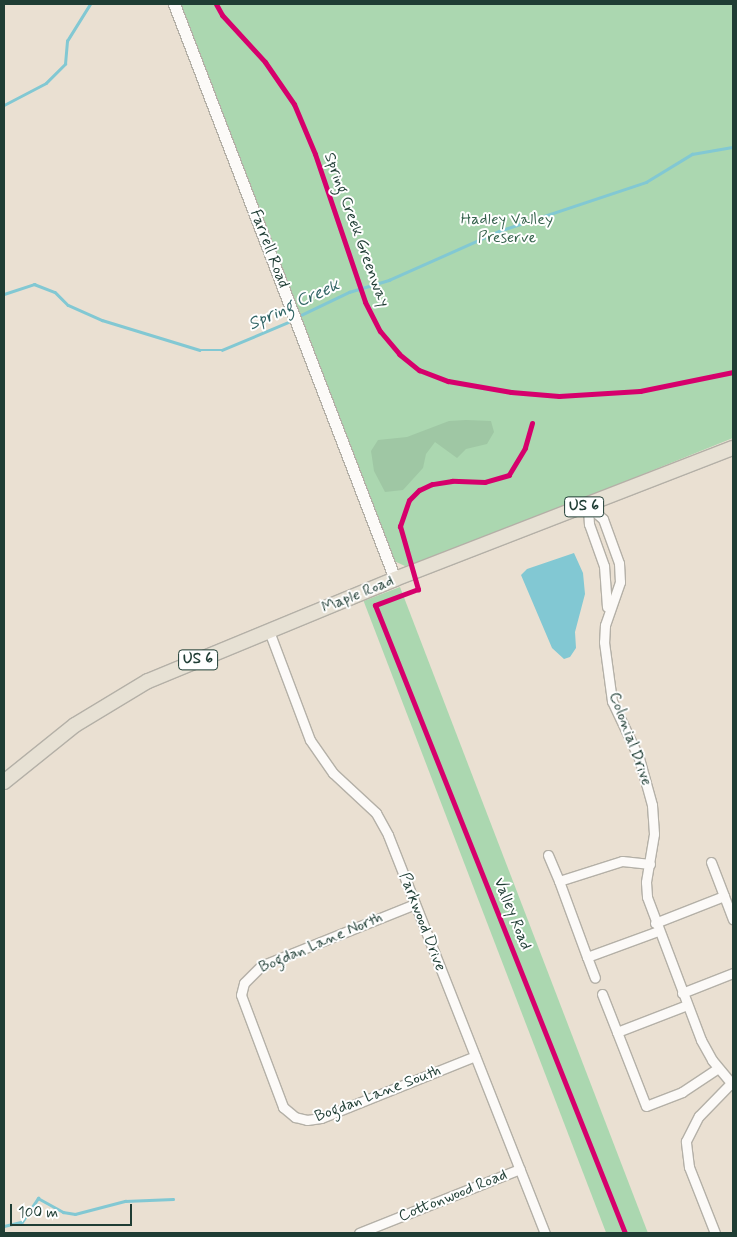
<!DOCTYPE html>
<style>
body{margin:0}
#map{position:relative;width:737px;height:1237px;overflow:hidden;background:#eae0d2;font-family:Mynerve,sans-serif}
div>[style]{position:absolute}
.green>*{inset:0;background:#abd7b0;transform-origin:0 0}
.forest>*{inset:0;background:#9fc7a4}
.water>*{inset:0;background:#82c8d3}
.stream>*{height:2.5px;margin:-1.25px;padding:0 1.25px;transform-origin:1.25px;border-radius:1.25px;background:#82c8d3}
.roads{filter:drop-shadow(1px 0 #b4b0a7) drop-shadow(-1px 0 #b4b0a7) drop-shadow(0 1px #b4b0a7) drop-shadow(0 -1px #b4b0a7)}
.minor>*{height:9px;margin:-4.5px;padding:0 4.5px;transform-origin:4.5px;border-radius:4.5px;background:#fcfaf8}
.tertiary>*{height:11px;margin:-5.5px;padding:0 5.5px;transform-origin:5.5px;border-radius:5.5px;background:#fcfaf8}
.primary>*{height:14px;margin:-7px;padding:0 7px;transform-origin:7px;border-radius:7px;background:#e7e1d4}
.cycleway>*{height:5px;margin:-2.5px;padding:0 2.5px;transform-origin:2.5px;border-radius:2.5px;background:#d6006c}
span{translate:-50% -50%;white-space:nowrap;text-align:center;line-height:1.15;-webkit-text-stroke:4px #fff;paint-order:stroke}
.shield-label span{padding:1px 4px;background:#fff;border:1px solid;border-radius:4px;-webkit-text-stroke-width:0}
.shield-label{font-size:15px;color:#1f3d34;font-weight:700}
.park-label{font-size:16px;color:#35624c}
.street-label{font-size:16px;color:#1f3d34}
.water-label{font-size:18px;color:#306464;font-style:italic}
.frame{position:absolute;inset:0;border:5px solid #1f3d34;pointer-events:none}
.scale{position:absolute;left:10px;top:1204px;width:122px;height:22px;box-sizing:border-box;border:2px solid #1f3d34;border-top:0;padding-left:6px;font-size:15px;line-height:18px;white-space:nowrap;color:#1f3d34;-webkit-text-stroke:4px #fff;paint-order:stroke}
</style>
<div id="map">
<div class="green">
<i style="clip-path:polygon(176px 4px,733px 4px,733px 438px,422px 563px,405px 566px,394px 561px)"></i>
<i style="left:400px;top:587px;width:694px;height:39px;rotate:69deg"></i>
</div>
<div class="forest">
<i style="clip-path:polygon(466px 420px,491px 421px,494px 432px,487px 444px,466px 449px,457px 458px,435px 442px,426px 454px,423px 468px,403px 490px,385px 492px,374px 471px,371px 451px,378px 440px,407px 437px,449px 421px)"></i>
</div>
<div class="water">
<i style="clip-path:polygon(574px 553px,583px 573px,585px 594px,575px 632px,576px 648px,570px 657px,564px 659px,552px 648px,521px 575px,527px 569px)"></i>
</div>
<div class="stream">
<i style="left:4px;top:105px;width:47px;rotate:-27.6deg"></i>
<i style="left:46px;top:83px;width:27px;rotate:-45deg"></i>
<i style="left:65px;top:64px;width:23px;rotate:-85deg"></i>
<i style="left:67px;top:41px;width:44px;rotate:-58.1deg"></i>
<i style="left:4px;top:294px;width:32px;rotate:-18deg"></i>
<i style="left:34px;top:284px;width:22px;rotate:21deg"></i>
<i style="left:55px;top:292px;width:18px;rotate:45deg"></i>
<i style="left:68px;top:305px;width:37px;rotate:24deg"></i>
<i style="left:102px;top:320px;width:102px;rotate:17deg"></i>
<i style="left:200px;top:350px;width:22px"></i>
<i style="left:222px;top:350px;width:77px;rotate:-22.9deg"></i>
<i style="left:297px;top:317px;width:58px;rotate:-25.7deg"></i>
<i style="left:349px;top:292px;width:42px;rotate:-16.7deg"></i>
<i style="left:389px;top:280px;width:120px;rotate:-24deg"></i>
<i style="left:499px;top:231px;width:155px;rotate:-18.4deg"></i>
<i style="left:646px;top:182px;width:54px;rotate:-31.3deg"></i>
<i style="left:692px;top:154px;width:42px;rotate:-9.7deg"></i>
<i style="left:4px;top:1226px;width:18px;rotate:-13deg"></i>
<i style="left:22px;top:1222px;width:29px;rotate:-56deg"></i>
<i style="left:38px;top:1198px;width:29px;rotate:29deg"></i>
<i style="left:63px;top:1212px;width:12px;rotate:9deg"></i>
<i style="left:75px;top:1214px;width:52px;rotate:-14.6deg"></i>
<i style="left:125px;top:1201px;width:48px;rotate:-2.4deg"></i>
</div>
<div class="roads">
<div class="minor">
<i style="left:588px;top:506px;width:20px;rotate:41deg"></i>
<i style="left:603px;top:519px;width:47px;rotate:70deg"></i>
<i style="left:619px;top:563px;width:19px;rotate:87deg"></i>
<i style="left:620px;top:582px;width:46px;rotate:109.2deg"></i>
<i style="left:605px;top:625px;width:17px;rotate:93deg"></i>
<i style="left:604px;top:642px;width:60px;rotate:82.3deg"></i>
<i style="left:612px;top:701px;width:63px;rotate:64.7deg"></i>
<i style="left:639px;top:758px;width:49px;rotate:74.5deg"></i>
<i style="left:652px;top:805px;width:29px;rotate:86deg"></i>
<i style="left:654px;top:834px;width:49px;rotate:99.5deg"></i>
<i style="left:646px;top:882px;width:15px;rotate:86deg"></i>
<i style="left:647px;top:897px;width:153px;rotate:69.3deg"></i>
<i style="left:701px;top:1040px;width:23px;rotate:61deg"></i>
<i style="left:712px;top:1060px;width:33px;rotate:50deg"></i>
<i style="left:588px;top:506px;width:18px;rotate:87deg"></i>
<i style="left:589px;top:524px;width:45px;rotate:70.3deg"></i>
<i style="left:604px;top:566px;width:41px;rotate:85.8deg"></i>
<i style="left:269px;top:631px;width:116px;rotate:69.4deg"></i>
<i style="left:310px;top:740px;width:40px;rotate:55.1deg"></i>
<i style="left:333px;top:773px;width:59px;rotate:42.9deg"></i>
<i style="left:376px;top:813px;width:25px;rotate:61deg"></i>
<i style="left:388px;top:835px;width:428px;rotate:68.5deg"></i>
<i style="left:548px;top:855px;width:28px;rotate:67deg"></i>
<i style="left:711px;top:862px;width:36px;rotate:69deg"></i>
<i style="left:650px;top:864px;width:28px;rotate:-174deg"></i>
<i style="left:622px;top:861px;width:66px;rotate:162.4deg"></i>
<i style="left:559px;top:881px;width:81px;rotate:69.8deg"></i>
<i style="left:587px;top:957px;width:76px;rotate:-20.1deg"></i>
<i style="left:415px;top:904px;width:166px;rotate:158.1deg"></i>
<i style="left:261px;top:966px;width:24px;rotate:135deg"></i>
<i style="left:244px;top:983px;width:12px;rotate:104deg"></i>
<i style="left:241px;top:995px;width:120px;rotate:69.4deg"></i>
<i style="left:283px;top:1107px;width:16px;rotate:40deg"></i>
<i style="left:295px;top:1117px;width:12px;rotate:14deg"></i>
<i style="left:307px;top:1120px;width:14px;rotate:-8deg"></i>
<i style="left:321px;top:1118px;width:166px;rotate:-21.9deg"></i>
<i style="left:655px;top:923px;width:74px;rotate:-21.4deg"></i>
<i style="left:724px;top:896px;width:25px;rotate:69deg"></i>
<i style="left:587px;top:957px;width:22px;rotate:69deg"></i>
<i style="left:682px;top:993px;width:55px;rotate:-21.4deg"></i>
<i style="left:602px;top:994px;width:41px;rotate:68.5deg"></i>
<i style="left:687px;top:1005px;width:75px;rotate:158.9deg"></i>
<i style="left:617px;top:1032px;width:79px;rotate:68.6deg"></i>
<i style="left:646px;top:1106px;width:39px;rotate:-21deg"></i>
<i style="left:682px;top:1092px;width:43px;rotate:-33.7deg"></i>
<i style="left:359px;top:1233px;width:173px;rotate:-21.7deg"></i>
<i style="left:715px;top:1233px;width:71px;rotate:-111.5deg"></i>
<i style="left:689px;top:1167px;width:26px;rotate:-97deg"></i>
<i style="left:686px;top:1141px;width:28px;rotate:-63deg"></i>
<i style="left:699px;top:1116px;width:49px;rotate:-45.8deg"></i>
</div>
<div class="tertiary">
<i style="left:174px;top:4px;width:616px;rotate:68.98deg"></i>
</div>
<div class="primary">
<i style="left:4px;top:782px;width:91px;rotate:-38.8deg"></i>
<i style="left:75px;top:725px;width:85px;rotate:-31.1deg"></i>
<i style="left:148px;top:681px;width:267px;rotate:-22.4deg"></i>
<i style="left:395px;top:579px;width:362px;rotate:-21.2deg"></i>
</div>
</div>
<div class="cycleway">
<i style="left:216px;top:4px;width:13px;rotate:61deg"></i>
<i style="left:222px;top:15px;width:64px;rotate:47.5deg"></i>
<i style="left:265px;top:62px;width:51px;rotate:55.4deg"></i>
<i style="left:294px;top:104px;width:54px;rotate:67.2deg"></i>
<i style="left:315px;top:154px;width:156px;rotate:71.3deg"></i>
<i style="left:365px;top:302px;width:33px;rotate:63deg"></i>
<i style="left:380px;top:331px;width:30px;rotate:50deg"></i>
<i style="left:399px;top:354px;width:26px;rotate:39deg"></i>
<i style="left:419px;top:370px;width:31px;rotate:21deg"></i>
<i style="left:448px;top:381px;width:64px;rotate:9.9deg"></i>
<i style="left:511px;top:392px;width:48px;rotate:4.8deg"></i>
<i style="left:559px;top:396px;width:81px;rotate:-3.5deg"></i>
<i style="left:640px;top:391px;width:95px;rotate:-11.5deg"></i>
<i style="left:532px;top:423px;width:26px;rotate:106deg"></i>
<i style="left:525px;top:448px;width:31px;rotate:121deg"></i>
<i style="left:509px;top:475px;width:25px;rotate:164deg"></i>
<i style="left:485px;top:482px;width:33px;rotate:-178deg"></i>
<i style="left:452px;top:481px;width:20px;rotate:171deg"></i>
<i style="left:432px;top:484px;width:14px;rotate:155deg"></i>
<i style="left:419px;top:490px;width:14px;rotate:135deg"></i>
<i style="left:409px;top:500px;width:28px;rotate:109deg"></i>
<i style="left:400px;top:526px;width:66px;rotate:74.1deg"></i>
<i style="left:418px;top:589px;width:46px;rotate:159.6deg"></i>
<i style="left:375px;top:605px;width:676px;rotate:68.29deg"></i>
</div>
<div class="shield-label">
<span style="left:584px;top:507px">US 6</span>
<span style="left:198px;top:660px">US 6</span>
</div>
<div class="park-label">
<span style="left:507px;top:229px">Hadley Valley<br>Preserve</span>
</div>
<div class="street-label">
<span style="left:356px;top:230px;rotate:70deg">Spring Creek Greenway</span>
<span style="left:269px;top:249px;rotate:69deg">Farrell Road</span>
<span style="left:358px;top:595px;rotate:-22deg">Maple Road</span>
<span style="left:630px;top:739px;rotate:70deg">Colonial Drive</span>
<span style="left:512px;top:914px;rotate:68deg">Valley Road</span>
<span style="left:422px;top:922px;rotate:69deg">Parkwood Drive</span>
<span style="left:321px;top:943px;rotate:-23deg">Bogdan Lane North</span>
<span style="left:378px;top:1094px;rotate:-21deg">Bogdan Lane South</span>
<span style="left:453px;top:1196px;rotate:-22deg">Cottonwood Road</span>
</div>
<div class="water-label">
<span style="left:294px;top:305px;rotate:-25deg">Spring Creek</span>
</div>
<div class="frame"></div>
<div class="scale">100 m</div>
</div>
